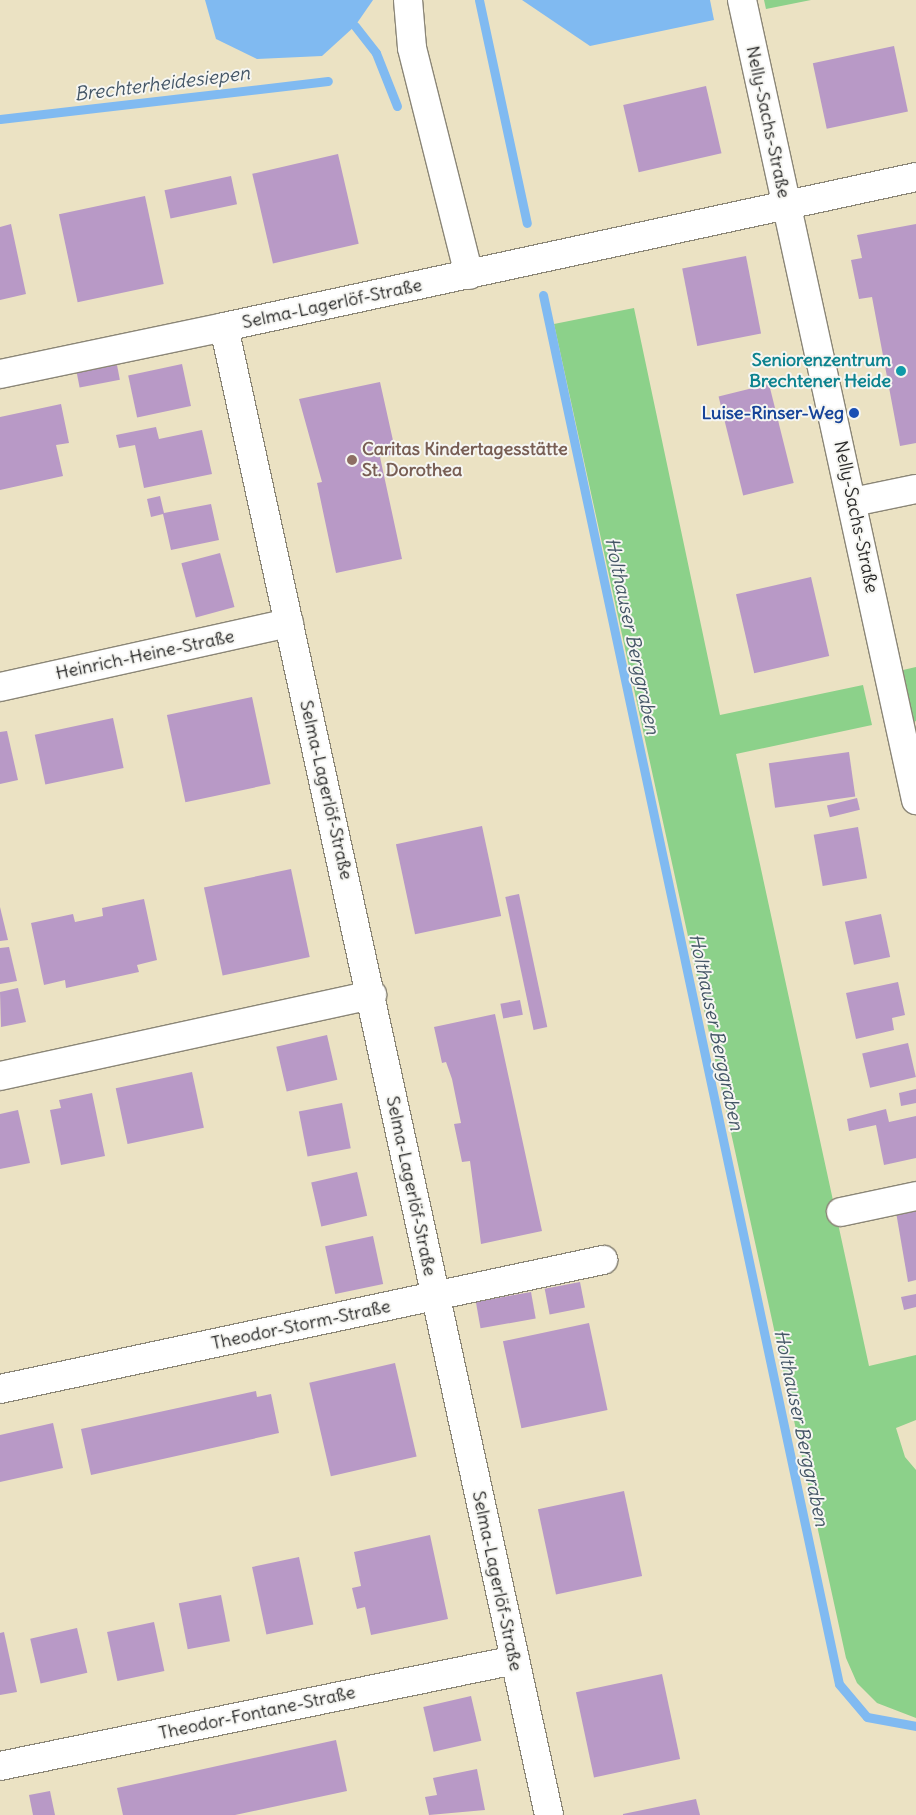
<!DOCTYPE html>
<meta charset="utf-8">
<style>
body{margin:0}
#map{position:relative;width:916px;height:1815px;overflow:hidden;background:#ebe2c3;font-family:Delius,sans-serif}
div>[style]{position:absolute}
.green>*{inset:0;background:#8cd18a}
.water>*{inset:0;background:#80baf1}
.stream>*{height:9px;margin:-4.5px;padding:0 4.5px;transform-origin:4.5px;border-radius:4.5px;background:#80baf1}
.building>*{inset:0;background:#b899c6;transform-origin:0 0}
.roads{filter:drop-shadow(1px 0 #8b8677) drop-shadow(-1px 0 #8b8677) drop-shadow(0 1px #8b8677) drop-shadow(0 -1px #8b8677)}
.minor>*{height:28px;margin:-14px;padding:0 14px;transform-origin:14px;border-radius:14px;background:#fff}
.dots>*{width:14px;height:14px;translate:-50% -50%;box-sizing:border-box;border:2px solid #f6f6f2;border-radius:50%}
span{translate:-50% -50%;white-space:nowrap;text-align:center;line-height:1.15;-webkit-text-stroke:4px #f6f6f2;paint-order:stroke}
.street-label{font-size:18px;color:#2b2b2b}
.culture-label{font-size:18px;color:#0d838f;font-weight:700}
.right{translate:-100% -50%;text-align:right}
.transit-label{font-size:18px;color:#164399;font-weight:700}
.education-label{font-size:18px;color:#785e54;font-weight:700}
.left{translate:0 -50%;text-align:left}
.water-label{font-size:19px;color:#445666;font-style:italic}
</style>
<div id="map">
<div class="green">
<i style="clip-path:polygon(764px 0,811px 0,766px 9px)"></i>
<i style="clip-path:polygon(634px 308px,720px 715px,863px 685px,872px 725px,736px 754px,869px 1366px,916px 1355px,916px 1420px,896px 1428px,905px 1457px,916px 1470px,916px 1718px,877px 1703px,857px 1683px,846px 1658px,554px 324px)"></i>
<i style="clip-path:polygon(916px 667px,916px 721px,914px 722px,903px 670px)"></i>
</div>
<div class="water">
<i style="clip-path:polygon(205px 0,373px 0,355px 26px,322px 56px,257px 59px,216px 39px)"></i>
<i style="clip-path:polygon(522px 0,710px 0,714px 20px,590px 46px)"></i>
</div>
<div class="stream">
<i style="left:479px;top:0;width:228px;rotate:77.9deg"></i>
<i style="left:355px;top:26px;width:34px;rotate:52deg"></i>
<i style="left:376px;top:53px;width:57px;rotate:68.4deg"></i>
<i style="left:0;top:119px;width:330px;rotate:-6.6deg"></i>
<i style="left:543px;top:295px;width:1420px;rotate:77.97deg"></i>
<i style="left:839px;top:1684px;width:43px;rotate:49.7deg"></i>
<i style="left:867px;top:1717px;width:50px;rotate:10.4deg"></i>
</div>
<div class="building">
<i style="left:894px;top:46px;width:67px;height:83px;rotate:78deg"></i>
<i style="left:706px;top:86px;width:69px;height:85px;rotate:77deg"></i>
<i style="left:338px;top:154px;width:92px;height:88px;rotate:77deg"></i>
<i style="left:231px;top:176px;width:29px;height:68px;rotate:78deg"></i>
<i style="left:145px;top:196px;width:90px;height:88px;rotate:78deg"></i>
<i style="clip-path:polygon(11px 224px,26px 294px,0 300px,0 227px)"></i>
<i style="clip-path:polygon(916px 224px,916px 443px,900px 446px,872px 297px,859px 299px,851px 260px,862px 258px,857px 235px)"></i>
<i style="left:746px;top:256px;width:79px;height:65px;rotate:79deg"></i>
<i style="left:182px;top:364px;width:43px;height:55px;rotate:78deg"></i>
<i style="left:117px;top:365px;width:15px;height:41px;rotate:79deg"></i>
<i style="clip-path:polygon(380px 382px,396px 454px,380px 457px,402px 559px,336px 573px,317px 483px,322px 482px,299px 399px)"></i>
<i style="left:769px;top:384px;width:102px;height:52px;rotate:76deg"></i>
<i style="clip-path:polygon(61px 404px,69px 443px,56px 445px,63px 476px,0 490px,0 417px)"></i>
<i style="clip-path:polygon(156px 427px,159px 439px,202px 430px,212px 474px,144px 488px,135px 445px,119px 448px,116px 435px)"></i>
<i style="clip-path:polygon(160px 496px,164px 513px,211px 504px,219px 540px,171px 550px,163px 514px,151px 517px,147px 499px)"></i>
<i style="left:220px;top:553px;width:56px;height:40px;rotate:75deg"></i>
<i style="left:811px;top:577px;width:81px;height:77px;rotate:77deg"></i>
<i style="left:252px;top:697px;width:89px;height:87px;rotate:78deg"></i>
<i style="left:113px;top:718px;width:51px;height:80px;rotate:78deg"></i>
<i style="clip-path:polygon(7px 731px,18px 780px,0 784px,0 732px)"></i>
<i style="left:849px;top:752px;width:45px;height:81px;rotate:82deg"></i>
<i style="left:857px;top:798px;width:12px;height:31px;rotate:76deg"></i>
<i style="left:482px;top:826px;width:92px;height:88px;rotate:78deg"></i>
<i style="left:858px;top:827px;width:52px;height:45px;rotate:80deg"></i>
<i style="left:291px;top:869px;width:90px;height:89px;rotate:78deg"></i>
<i style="left:519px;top:894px;width:136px;height:14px;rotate:78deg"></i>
<i style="clip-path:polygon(144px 899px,157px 960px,137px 965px,139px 972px,66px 988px,65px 980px,44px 985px,31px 923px,73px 914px,75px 922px,103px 916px,102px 908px)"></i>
<i style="clip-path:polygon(0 907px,8px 940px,0 941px)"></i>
<i style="left:881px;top:914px;width:44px;height:37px;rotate:78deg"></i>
<i style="clip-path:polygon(9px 947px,17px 981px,0 984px,0 948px)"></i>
<i style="clip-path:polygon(898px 982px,905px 1015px,892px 1018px,894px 1030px,856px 1039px,846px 993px)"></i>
<i style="clip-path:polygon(18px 988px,26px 1022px,1px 1027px,0 992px)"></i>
<i style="left:520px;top:1000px;width:15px;height:20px;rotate:79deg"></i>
<i style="clip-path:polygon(495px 1014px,542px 1231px,481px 1244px,470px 1161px,462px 1162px,454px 1124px,461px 1123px,452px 1079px,446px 1062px,442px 1063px,434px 1027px)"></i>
<i style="left:327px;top:1035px;width:46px;height:52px;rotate:77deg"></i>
<i style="left:908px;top:1043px;width:35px;height:47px;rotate:77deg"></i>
<i style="left:192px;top:1072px;width:57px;height:78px;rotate:78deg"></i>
<i style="clip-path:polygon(916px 1089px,916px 1103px,901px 1106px,899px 1093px)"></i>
<i style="clip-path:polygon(92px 1093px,105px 1156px,61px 1165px,50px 1110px,61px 1108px,59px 1100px)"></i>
<i style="left:342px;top:1103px;width:46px;height:44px;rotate:79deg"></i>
<i style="clip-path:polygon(886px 1109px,889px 1122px,916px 1116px,916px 1158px,884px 1165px,876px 1125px,849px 1131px,847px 1119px)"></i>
<i style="clip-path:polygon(18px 1110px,30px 1163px,0 1169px,0 1114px)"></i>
<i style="left:357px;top:1172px;width:45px;height:47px;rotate:77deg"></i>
<i style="clip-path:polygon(916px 1207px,916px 1280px,908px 1282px,896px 1212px)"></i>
<i style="left:373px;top:1236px;width:49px;height:49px;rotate:78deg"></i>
<i style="left:580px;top:1282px;width:26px;height:36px;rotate:79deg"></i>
<i style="left:531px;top:1292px;width:27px;height:56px;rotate:80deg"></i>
<i style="clip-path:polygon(916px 1294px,916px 1307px,904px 1310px,901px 1297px)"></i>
<i style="left:589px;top:1323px;width:89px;height:88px;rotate:78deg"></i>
<i style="left:395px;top:1363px;width:96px;height:88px;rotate:77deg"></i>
<i style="clip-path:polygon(256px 1391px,257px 1397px,271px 1394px,279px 1433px,91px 1475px,81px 1429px)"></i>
<i style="clip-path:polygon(53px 1423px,63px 1468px,0 1482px,0 1435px)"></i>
<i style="left:624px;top:1491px;width:87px;height:88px;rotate:78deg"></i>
<i style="clip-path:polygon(430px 1535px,448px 1619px,371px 1635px,365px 1607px,357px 1609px,352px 1588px,361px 1586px,354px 1552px)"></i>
<i style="left:299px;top:1557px;width:69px;height:48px;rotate:78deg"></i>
<i style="left:221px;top:1595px;width:47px;height:43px;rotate:79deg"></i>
<i style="left:154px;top:1622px;width:50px;height:48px;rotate:78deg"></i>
<i style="left:77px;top:1628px;width:46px;height:48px;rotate:77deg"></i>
<i style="clip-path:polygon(4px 1632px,17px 1692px,0 1695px,0 1633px)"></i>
<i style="left:662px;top:1674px;width:87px;height:88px;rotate:78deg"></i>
<i style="left:471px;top:1696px;width:46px;height:49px;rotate:77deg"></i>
<i style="clip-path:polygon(336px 1740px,347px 1791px,235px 1815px,123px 1815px,117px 1788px)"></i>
<i style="clip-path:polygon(477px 1769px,485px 1810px,429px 1815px,425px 1797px,437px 1795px,433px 1778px)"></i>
<i style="clip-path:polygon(50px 1791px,55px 1815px,33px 1815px,29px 1795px)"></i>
<i style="clip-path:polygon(696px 1799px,700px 1815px,623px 1815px,623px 1814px)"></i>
</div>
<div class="roads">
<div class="minor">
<i style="left:408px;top:0;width:48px;rotate:85.2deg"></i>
<i style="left:412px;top:48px;width:234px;rotate:75.9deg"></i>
<i style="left:742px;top:0;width:819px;rotate:77.73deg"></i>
<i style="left:0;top:374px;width:229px;rotate:-11.8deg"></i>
<i style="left:853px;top:502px;width:64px;rotate:-11.7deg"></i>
<i style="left:0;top:687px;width:296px;rotate:-12.5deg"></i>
<i style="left:0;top:1076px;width:381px;rotate:-12.3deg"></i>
<i style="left:841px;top:1212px;width:77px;rotate:-12deg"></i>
<i style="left:0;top:1389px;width:617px;rotate:-12.08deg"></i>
<i style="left:0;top:1766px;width:526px;rotate:-11.63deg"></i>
<i style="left:549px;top:1815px;width:1523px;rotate:-102.32deg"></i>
<i style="left:224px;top:327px;width:708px;rotate:-12.23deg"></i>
</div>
</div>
<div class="dots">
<i style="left:901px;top:371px;background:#0f9aa8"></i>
<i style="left:854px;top:413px;background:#1a4fb4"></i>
<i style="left:352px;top:460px;background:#8d6e63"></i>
</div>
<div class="street-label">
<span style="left:768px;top:122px;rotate:78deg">Nelly-Sachs-Straße</span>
<span style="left:332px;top:304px;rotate:-12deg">Selma-Lagerlöf-Straße</span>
<span style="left:856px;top:517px;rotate:78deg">Nelly-Sachs-Straße</span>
<span style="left:145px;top:655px;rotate:-12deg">Heinrich-Heine-Straße</span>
<span style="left:326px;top:790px;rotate:77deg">Selma-Lagerlöf-Straße</span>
<span style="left:411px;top:1186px;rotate:78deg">Selma-Lagerlöf-Straße</span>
<span style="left:301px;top:1325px;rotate:-12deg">Theodor-Storm-Straße</span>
<span style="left:497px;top:1581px;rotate:78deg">Selma-Lagerlöf-Straße</span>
<span style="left:257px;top:1713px;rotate:-12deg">Theodor-Fontane-Straße</span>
</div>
<div class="culture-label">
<span class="right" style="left:891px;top:371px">Seniorenzentrum<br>Brechtener Heide</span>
</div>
<div class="transit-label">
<span class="right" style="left:844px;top:413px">Luise-Rinser-Weg</span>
</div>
<div class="education-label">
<span class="left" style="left:362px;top:460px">Caritas Kindertagesstätte<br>St. Dorothea</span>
</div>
<div class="water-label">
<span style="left:162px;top:84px;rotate:-7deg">Brechterheidesiepen</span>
<span style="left:632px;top:636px;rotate:78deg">Holthauser Berggraben</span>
<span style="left:716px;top:1032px;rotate:78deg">Holthauser Berggraben</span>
<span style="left:801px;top:1428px;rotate:78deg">Holthauser Berggraben</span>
</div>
</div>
